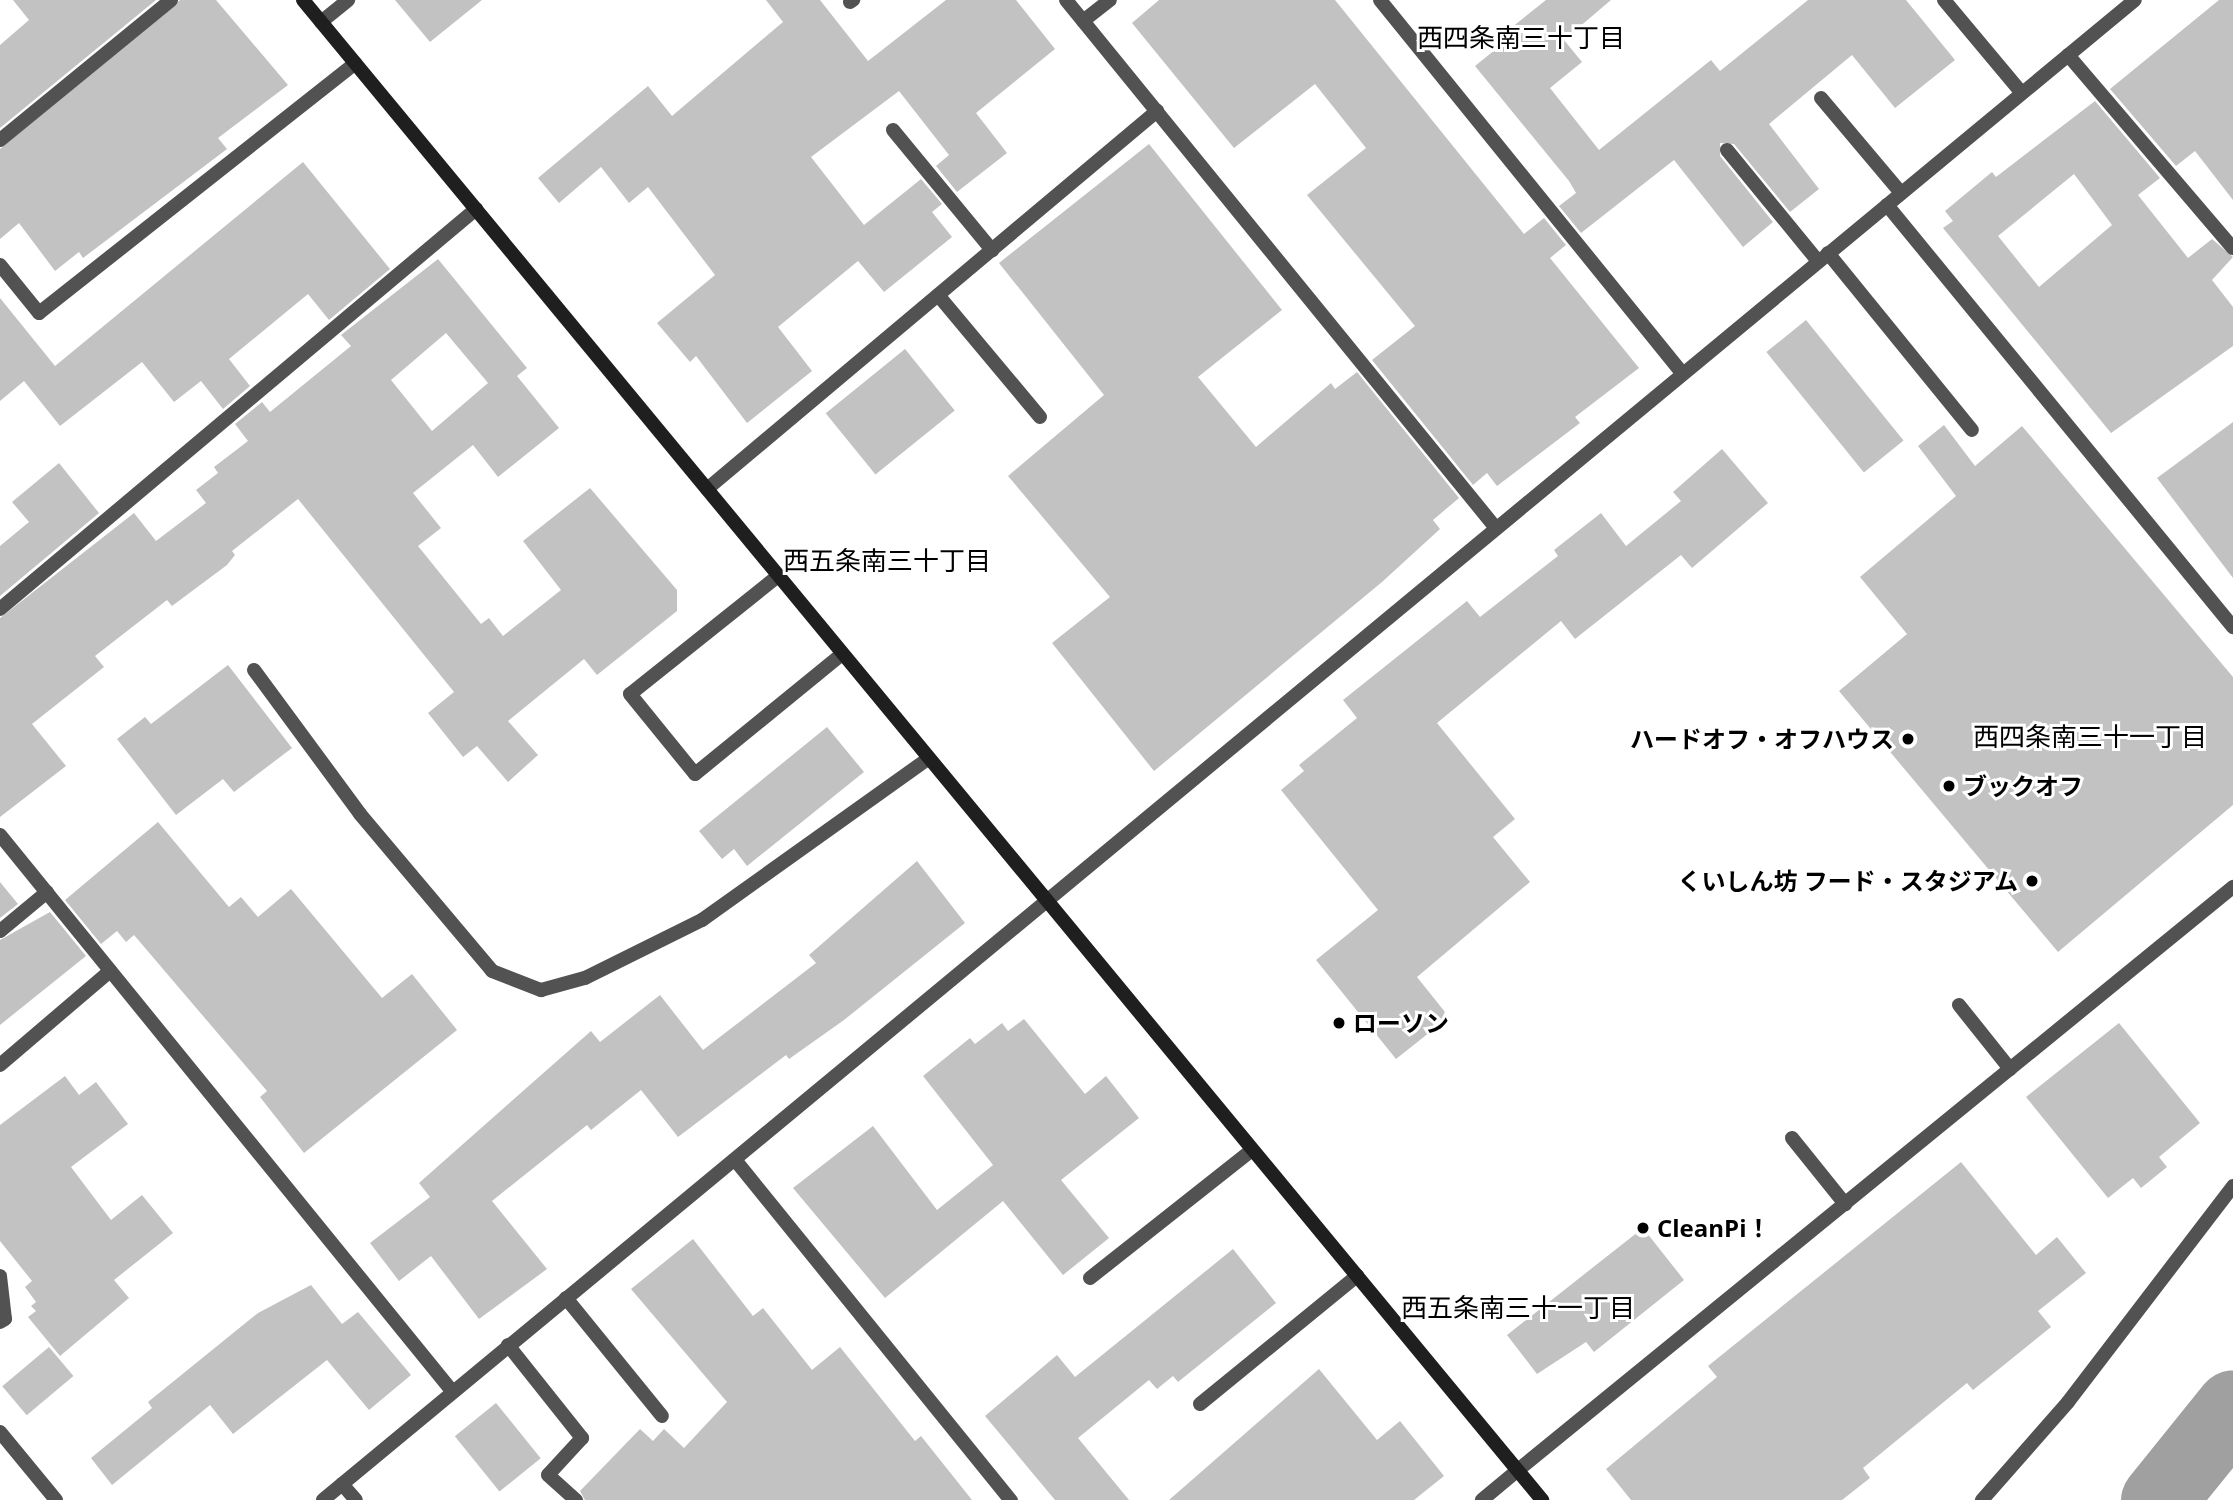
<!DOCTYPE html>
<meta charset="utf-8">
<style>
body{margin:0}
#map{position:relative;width:2233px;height:1500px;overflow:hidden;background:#fff;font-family:"Open Sans","Noto Sans JP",sans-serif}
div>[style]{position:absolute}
.river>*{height:75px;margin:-37.5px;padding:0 37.5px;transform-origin:37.5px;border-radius:37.5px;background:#a0a0a0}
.building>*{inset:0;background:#c2c2c2;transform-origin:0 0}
.lane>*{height:14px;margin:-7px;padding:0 7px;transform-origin:7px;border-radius:7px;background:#525252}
.street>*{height:14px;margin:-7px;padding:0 7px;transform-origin:7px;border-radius:7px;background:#525252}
.secondary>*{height:14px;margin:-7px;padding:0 7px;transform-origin:7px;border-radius:7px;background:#1f1f1f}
.dots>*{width:19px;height:19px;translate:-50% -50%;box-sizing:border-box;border:4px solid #fff;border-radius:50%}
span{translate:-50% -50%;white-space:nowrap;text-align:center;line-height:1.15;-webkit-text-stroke:6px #fff;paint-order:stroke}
.poi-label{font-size:24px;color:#000;font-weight:700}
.right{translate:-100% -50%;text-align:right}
.left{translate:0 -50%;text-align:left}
.neighbourhood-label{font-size:26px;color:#000}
</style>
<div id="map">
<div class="river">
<i style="left:2158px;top:1500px;width:119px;rotate:-51.1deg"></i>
</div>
<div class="building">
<i style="clip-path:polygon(13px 0,156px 0,0 128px,0 45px,29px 20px)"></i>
<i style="clip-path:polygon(180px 0,216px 0,288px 85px,218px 138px,227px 149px,83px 258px,79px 252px,55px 271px,19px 223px,0 239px,0 149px)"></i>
<i style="clip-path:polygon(395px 0,482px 0,430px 42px)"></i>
<i style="clip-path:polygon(766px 0,820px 0,868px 61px,946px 0,1016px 0,1055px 49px,976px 113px,1007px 153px,957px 192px,936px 166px,949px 155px,899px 91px,811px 157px,864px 225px,921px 179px,942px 204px,932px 212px,952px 237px,884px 292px,858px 261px,778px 327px,812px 371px,747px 423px,696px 356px,690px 362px,657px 323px,715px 275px,648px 187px,629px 203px,601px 167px,559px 203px,538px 178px,648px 86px,672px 116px,783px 22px)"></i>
<i style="clip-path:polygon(1159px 0,1335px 0,1524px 234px,1544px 218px,1566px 245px,1550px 258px,1639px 368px,1575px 417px,1580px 423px,1497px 486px,1487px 473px,1473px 485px,1372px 360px,1415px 326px,1307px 195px,1366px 148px,1315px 84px,1234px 148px,1132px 23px)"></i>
<i style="clip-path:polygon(1546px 0,1611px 0,1564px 40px,1582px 62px,1550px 88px,1599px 150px,1711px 60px,1720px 71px,1808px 0,1906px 0,1955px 60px,1895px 108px,1852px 55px,1769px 124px,1819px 189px,1790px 212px,1734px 144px,1720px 143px,1720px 156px,1773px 222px,1743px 247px,1674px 160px,1581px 233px,1559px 206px,1576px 193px,1569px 181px,1475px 66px,1496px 49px,1491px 44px)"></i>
<i style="clip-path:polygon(2219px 0,2233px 0,2233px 200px,2195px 151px,2176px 166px,2110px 89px)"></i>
<i style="clip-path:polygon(evenodd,2095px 101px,2160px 178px,2138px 195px,2188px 258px,2212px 239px,2233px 257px,2212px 280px,2233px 307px,2233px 346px,2111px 433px,1943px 228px,1953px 221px,1945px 211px,1992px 172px,1996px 177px,2095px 101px,2074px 174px,2112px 225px,2039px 287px,1998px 236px,2074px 174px)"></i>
<i style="clip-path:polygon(1149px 144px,1282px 310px,1198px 377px,1256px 447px,1331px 383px,1335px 389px,1357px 372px,1459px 498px,1433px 520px,1440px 529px,1382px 582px,1154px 771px,1052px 643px,1110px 597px,1008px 476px,1104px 395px,999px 263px)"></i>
<i style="clip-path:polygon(303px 162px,390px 269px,329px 320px,308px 294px,229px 359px,250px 386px,223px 409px,201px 381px,174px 402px,142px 362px,60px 426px,24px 381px,0 401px,0 298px,55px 366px)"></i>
<i style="clip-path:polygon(evenodd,438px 259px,527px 368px,517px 376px,559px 428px,498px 477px,473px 445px,413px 493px,441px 528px,418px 546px,481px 624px,489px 618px,503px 636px,561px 590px,523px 541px,590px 488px,677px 590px,677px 611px,597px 675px,584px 659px,508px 721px,538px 755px,508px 782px,477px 746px,463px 757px,428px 713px,454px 692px,298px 499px,232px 551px,235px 555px,227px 565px,172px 606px,167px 600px,95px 656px,104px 667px,32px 724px,66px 766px,0 817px,0 618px,134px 513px,156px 541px,206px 503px,196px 490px,218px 473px,214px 467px,248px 441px,235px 424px,262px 402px,270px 412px,351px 346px,341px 335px,438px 259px,446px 333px,488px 383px,432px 431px,391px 380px,446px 333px)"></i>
<i style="left:1806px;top:320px;width:155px;height:51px;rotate:51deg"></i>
<i style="left:905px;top:349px;width:79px;height:102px;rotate:51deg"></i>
<i style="clip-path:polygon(2233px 422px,2233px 578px,2157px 478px)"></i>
<i style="clip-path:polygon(1944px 425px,1975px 466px,2022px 426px,2233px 677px,2233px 805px,2058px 952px,1839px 691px,1907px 634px,1860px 577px,1956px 496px,1918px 446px)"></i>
<i style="clip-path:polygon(1722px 449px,1768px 503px,1692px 568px,1681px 555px,1575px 639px,1561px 621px,1437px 723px,1515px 819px,1493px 837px,1530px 882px,1417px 977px,1449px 1017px,1396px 1059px,1316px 960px,1378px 910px,1281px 790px,1304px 771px,1299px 765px,1357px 718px,1343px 700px,1467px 601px,1480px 617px,1558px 556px,1554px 550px,1601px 513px,1626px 546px,1681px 501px,1673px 492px)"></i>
<i style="clip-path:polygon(59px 463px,99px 513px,0 596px,0 546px,29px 522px,12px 502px)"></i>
<i style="clip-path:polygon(228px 665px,292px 748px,234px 792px,223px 779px,176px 815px,117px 739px,145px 717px,151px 724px)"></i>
<i style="clip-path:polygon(827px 727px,864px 772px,747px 866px,734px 849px,722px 859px,699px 831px)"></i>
<i style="clip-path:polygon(158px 822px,229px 907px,241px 897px,258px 917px,291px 889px,382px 998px,412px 974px,457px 1030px,304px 1153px,260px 1097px,267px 1091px,134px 935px,126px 942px,117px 931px,101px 944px,65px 900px)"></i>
<i style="clip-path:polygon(917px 861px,965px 923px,844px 1020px,789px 1059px,786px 1055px,678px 1137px,641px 1090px,591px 1130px,587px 1125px,492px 1201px,547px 1269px,479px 1319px,431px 1256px,399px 1281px,370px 1243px,430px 1197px,419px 1183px,591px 1031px,600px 1042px,660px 995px,703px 1050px,816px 963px,809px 955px)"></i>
<i style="clip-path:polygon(0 882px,18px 904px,0 918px)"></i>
<i style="clip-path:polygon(50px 912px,86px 956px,0 1025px,0 940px)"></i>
<i style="clip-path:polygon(1024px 1019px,1085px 1094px,1106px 1076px,1139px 1118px,1061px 1180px,1109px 1238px,1063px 1275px,1003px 1201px,885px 1298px,793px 1188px,873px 1126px,937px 1210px,993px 1165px,923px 1076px,970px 1038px,975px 1044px,1002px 1023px,1008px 1031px)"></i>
<i style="clip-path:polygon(2119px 1023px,2200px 1123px,2159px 1157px,2167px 1167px,2141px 1188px,2133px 1178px,2108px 1198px,2026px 1097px)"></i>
<i style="clip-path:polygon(65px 1076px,79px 1095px,96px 1082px,128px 1124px,71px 1167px,111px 1220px,142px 1195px,173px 1233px,114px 1280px,129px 1298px,60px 1356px,28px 1317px,36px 1311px,31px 1306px,36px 1302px,25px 1287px,32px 1281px,0 1241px,0 1125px)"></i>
<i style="clip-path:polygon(1961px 1162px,2036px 1255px,2057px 1237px,2086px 1273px,2038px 1311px,2051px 1327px,1973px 1390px,1967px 1383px,1863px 1468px,1870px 1478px,1842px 1500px,1631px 1500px,1606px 1469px,1717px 1377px,1708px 1366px)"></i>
<i style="clip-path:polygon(1643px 1228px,1684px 1280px,1594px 1352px,1586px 1342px,1537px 1374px,1507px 1335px)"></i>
<i style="clip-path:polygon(693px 1239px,753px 1316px,763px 1308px,812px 1370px,840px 1347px,915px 1441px,921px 1436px,972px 1500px,585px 1500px,580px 1491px,640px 1429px,653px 1441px,664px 1429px,684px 1448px,727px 1402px,631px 1289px)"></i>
<i style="clip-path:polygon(1233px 1249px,1276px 1303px,1178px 1382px,1173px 1376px,1157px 1389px,1149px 1380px,1078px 1438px,1129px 1500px,1055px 1500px,985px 1416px,1057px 1355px,1075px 1377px)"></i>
<i style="clip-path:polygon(311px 1285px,342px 1324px,358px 1312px,411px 1375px,369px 1410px,327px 1360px,233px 1434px,210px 1405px,112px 1485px,91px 1458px,152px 1408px,148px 1402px,258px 1313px)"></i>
<i style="left:49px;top:1347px;width:38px;height:61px;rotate:50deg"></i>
<i style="clip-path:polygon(1319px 1369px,1377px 1440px,1400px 1421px,1444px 1476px,1414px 1500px,1169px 1500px)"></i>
<i style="left:496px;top:1403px;width:71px;height:53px;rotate:51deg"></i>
</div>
<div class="lane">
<i style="left:850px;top:2px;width:4px;rotate:-34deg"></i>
<i style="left:321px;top:22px;width:35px;rotate:-39deg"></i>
<i style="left:1821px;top:98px;width:124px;rotate:49.9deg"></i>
<i style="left:893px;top:130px;width:156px;rotate:50.5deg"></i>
<i style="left:0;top:140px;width:221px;rotate:-39.3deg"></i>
<i style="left:1727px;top:150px;width:144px;rotate:50.7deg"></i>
<i style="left:1828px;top:253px;width:228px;rotate:50.9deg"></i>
<i style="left:0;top:265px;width:62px;rotate:50.9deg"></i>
<i style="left:39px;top:313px;width:403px;rotate:-38.3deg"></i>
<i style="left:938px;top:295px;width:159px;rotate:50.1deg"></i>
<i style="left:778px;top:576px;width:189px;rotate:141.4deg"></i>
<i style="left:630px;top:694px;width:103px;rotate:50.9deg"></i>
<i style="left:695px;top:774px;width:190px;rotate:-39.2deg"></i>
<i style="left:254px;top:670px;width:179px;rotate:53.6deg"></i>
<i style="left:360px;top:814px;width:205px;rotate:49.9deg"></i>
<i style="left:492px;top:971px;width:53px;rotate:21.2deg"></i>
<i style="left:541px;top:990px;width:46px;rotate:-15.3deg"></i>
<i style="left:585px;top:978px;width:131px;rotate:-26.4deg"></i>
<i style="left:702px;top:920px;width:277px;rotate:-35.5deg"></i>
<i style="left:0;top:931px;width:61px;rotate:-39.7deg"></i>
<i style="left:1959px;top:1005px;width:82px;rotate:51.4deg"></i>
<i style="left:0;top:1065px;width:145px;rotate:-40.5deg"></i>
<i style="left:1792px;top:1138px;width:85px;rotate:51.2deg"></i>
<i style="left:0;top:1276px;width:43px;rotate:83.4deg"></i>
<i style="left:5px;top:1319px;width:6px;rotate:149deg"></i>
<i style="left:1090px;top:1278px;width:206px;rotate:-38.3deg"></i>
<i style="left:566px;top:1298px;width:152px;rotate:50.9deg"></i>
<i style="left:508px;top:1345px;width:119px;rotate:51.5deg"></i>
<i style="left:582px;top:1438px;width:50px;rotate:132.6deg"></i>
<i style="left:548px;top:1475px;width:38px;rotate:42deg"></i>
<i style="left:1200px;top:1404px;width:203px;rotate:-39.2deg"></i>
<i style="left:1482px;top:1500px;width:47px;rotate:-39.8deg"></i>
</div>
<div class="street">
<i style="left:1066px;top:0;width:680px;rotate:50.85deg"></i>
<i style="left:1380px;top:0;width:480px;rotate:51deg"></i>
<i style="left:1944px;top:0;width:120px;rotate:50.1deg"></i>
<i style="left:1083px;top:21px;width:34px;rotate:-38deg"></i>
<i style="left:2068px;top:55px;width:254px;rotate:49.5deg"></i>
<i style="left:1887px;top:205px;width:546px;rotate:50.65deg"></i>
<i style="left:707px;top:489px;width:588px;rotate:-40.03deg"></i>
<i style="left:0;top:609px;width:622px;rotate:-40.04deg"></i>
<i style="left:0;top:835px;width:717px;rotate:50.89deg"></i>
<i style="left:736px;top:1161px;width:437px;rotate:51deg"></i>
<i style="left:0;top:1432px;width:88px;rotate:50.5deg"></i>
<i style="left:1518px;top:1470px;width:923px;rotate:-39.19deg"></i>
<i style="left:342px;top:1484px;width:21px;rotate:49deg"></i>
<i style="left:323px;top:1500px;width:2352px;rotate:-39.62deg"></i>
<i style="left:1982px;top:1500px;width:130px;rotate:-48.7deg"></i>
<i style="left:2068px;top:1402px;width:272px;rotate:-52.6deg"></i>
</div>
<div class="secondary">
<i style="left:303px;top:0;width:1946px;rotate:50.44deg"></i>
</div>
<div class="dots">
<i style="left:1908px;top:739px;background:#000"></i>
<i style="left:1949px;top:786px;background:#000"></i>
<i style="left:2032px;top:881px;background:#000"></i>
<i style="left:1339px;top:1023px;background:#000"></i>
<i style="left:1643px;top:1228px;background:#000"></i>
</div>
<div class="poi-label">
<span class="right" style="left:1894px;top:739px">ハードオフ・オフハウス</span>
<span class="left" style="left:1963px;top:786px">ブックオフ</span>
<span class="right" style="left:2018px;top:881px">くいしん坊 フード・スタジアム</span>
<span class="left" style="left:1353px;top:1023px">ローソン</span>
<span class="left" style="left:1657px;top:1228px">CleanPi！</span>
</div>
<div class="neighbourhood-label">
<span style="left:1521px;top:38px">西四条南三十丁目</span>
<span style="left:887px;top:561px">西五条南三十丁目</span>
<span style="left:2090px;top:737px">西四条南三十一丁目</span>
<span style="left:1518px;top:1308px">西五条南三十一丁目</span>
</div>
</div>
